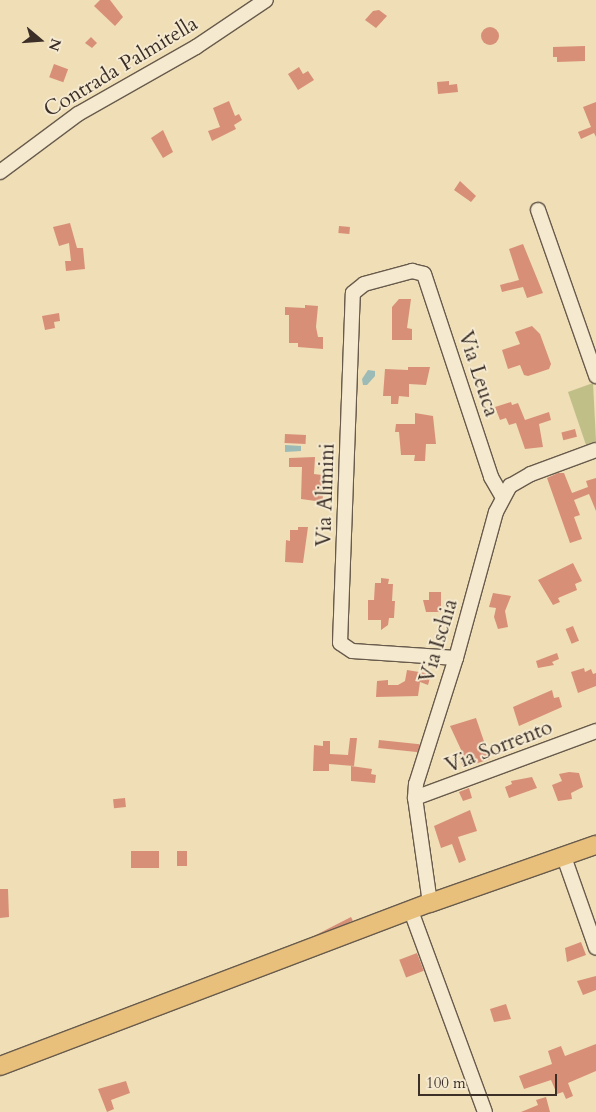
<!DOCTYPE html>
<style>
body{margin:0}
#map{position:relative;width:596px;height:1112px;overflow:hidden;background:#efdeb6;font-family:Cardo,serif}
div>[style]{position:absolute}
.green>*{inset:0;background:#c1bf88}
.water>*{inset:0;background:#9cbbb6}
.building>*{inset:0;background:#d88f78;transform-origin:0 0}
.round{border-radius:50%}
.roads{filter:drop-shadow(1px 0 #685b4c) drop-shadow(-1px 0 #685b4c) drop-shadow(0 1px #685b4c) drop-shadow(0 -1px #685b4c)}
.minor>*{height:14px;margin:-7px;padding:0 7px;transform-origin:7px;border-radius:7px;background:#f5ead0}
.major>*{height:18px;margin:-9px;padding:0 9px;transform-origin:9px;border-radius:9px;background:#e8bf7b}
span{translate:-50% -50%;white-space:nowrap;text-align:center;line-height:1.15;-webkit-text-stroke:4px #f5ead0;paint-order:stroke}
.street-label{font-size:21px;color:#3b2f28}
.north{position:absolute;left:15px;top:15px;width:50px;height:50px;-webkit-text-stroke:4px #f5ead0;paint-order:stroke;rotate:108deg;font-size:14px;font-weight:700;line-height:20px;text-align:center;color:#3b2f28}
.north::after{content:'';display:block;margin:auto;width:18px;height:22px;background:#3b2f28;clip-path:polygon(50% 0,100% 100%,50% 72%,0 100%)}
.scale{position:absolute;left:418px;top:1074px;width:139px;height:22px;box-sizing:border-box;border:2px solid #3b2f28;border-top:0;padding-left:6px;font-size:15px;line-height:18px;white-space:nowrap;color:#3b2f28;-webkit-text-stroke:4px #f5ead0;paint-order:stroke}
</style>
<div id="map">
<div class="green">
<i style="clip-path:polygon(593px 383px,596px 441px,586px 445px,568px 392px)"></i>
</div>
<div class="water">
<i style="clip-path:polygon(368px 370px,375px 371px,375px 376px,367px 385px,363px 385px,362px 379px)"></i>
<i style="clip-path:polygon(285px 445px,301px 446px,301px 451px,285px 452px)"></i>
</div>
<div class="building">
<i style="clip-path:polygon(100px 0,110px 0,123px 17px,115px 26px,94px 6px)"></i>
<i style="clip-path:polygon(379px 10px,387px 16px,376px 28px,365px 20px,373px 11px)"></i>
<i class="round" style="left:481px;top:27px;width:18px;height:18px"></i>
<i style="clip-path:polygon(91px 37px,97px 43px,92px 48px,85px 43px)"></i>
<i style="clip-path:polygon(585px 46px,585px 61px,557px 62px,557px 57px,553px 57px,553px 47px)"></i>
<i style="left:54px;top:64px;width:15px;height:14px;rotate:20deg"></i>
<i style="clip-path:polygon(299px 67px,303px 74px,308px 71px,314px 80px,298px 90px,288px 74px)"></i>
<i style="clip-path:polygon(449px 81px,449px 85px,457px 84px,458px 92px,438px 94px,437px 82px)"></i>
<i style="clip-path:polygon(229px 101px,235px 116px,239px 114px,242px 120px,234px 125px,236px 129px,212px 141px,208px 131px,220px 127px,213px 108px)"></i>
<i style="clip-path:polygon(596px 102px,596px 137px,594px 133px,581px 139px,578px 132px,591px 127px,583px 107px)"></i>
<i style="clip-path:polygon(163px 130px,173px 152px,163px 158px,151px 138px)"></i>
<i style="clip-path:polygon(460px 181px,476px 196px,471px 202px,454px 190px)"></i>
<i style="clip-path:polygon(70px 223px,77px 248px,83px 248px,85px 269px,66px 271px,65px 261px,71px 261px,69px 243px,59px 246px,53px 227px)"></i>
<i style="left:339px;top:226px;width:11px;height:7px;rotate:5deg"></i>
<i style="clip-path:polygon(523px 244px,543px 293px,527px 298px,523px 287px,502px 292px,500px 285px,519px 280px,509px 249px)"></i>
<i style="clip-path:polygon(399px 299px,411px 299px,407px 328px,412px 329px,412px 340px,392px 340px,392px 307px)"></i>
<i style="clip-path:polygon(305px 305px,318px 306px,316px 327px,318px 337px,323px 337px,323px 349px,298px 347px,298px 343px,289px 343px,289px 315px,285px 315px,285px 307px,305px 308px)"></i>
<i style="clip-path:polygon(59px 313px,60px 321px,54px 322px,55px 328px,45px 330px,42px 316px)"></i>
<i style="clip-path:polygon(532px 326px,540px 334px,551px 364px,549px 369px,528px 376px,524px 375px,520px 365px,508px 369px,502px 350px,520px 344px,515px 332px)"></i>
<i style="clip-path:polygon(408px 367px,430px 367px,426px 385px,409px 384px,409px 397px,399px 396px,398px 404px,391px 404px,391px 396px,383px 396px,385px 369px,408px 370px)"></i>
<i style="clip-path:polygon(511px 402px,512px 405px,518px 403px,525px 420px,549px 412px,551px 420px,539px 424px,543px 447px,525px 449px,516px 423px,509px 425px,506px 418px,500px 420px,495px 407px)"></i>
<i style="clip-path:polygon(415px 413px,433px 416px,436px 444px,426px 444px,425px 461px,414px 461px,415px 455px,401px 455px,399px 432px,395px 432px,396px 424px,415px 424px)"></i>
<i style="left:575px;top:429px;width:8px;height:14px;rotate:76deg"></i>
<i style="left:285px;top:434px;width:21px;height:9px;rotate:3deg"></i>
<i style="clip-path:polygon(315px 457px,314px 474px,322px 475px,323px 502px,301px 499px,302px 467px,289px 467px,289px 458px)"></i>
<i style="clip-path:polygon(558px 473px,564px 473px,572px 493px,588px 487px,586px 481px,596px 478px,596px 511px,589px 494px,574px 500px,580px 515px,574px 517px,582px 539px,570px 543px,547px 478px)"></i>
<i style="clip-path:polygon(298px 527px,308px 527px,303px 563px,285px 562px,286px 540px,290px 541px,290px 530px,298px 530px)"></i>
<i style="clip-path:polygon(573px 563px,582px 581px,575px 584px,577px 590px,558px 598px,560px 602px,553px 605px,538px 580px)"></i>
<i style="clip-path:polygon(381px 578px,389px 579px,388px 584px,393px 584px,392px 601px,395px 601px,394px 618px,389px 618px,388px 625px,381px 630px,381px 620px,368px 620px,368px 600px,374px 600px,375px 583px,381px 583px)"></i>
<i style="clip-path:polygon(429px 592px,441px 592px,441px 612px,426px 612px,423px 600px,429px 600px)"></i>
<i style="clip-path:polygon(493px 593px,511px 596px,505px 611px,508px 627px,498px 629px,494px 617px,496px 608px,489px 607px)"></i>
<i style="left:573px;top:626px;width:16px;height:8px;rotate:68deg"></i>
<i style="clip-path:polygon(557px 653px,559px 659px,552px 662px,554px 665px,538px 668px,536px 661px)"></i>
<i style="clip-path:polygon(584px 668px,585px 672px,591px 669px,593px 674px,596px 673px,596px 686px,578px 693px,571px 672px)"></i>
<i style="clip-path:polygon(407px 670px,431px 674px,428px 685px,420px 682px,418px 696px,376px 697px,377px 681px,388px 680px,388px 685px,398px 685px,405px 681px)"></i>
<i style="clip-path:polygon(552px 690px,554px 698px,559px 697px,562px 707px,519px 726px,513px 707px)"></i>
<i style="clip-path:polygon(476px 718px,490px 759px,463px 768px,459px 755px,463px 754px,450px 726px)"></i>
<i style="clip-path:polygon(350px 738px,357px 738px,354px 766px,329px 764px,329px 771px,313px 771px,314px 745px,323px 746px,323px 741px,330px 741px,330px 754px,348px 755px)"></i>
<i style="left:379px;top:740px;width:41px;height:8px;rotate:6deg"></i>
<i style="clip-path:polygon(351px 766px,372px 769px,371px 774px,376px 775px,375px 783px,351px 781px)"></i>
<i style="clip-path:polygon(569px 772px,579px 773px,583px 787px,571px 793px,572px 799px,558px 801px,552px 785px,562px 781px,559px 774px)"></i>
<i style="clip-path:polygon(532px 777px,537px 788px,509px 798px,505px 787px,512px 784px,511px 781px)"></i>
<i style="clip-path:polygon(469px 788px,472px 798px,463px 801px,459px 792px)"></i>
<i style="left:125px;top:798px;width:9px;height:12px;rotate:84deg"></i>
<i style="clip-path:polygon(470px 810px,477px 831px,458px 837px,466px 860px,459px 863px,452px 844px,441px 848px,434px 826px)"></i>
<i style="left:131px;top:851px;width:28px;height:17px"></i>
<i style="left:177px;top:851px;width:10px;height:15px"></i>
<i style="clip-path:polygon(0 889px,8px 889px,9px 917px,0 918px)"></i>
<i style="left:351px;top:917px;width:4px;height:46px;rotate:63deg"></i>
<i style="clip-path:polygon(581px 942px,586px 955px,567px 962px,565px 948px)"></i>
<i style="left:417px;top:953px;width:19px;height:19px;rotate:69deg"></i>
<i style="clip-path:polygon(596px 976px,596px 990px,583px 995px,577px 981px)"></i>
<i style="clip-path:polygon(506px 1004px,511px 1019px,494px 1022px,490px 1009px)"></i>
<i style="clip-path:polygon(596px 1044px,596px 1071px,568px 1083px,573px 1096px,566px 1099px,563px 1092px,557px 1094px,551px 1080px,524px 1089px,519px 1076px,552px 1064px,548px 1051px,561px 1046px,565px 1056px)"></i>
<i style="clip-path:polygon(126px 1081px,130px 1093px,111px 1100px,114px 1109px,107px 1112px,98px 1089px)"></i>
<i style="clip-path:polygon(546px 1097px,550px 1112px,521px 1112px,538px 1105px,536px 1100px)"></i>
</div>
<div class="roads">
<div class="minor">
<i style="left:0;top:172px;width:97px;rotate:-36.6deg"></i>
<i style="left:78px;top:114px;width:136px;rotate:-29.6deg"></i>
<i style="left:196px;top:47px;width:84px;rotate:-33.9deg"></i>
<i style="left:538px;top:210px;width:176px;rotate:70.7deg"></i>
<i style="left:456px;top:658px;width:104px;rotate:-176.1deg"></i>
<i style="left:352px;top:651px;width:14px;rotate:-146deg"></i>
<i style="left:340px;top:643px;width:350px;rotate:-87.9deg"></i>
<i style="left:353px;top:293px;width:14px;rotate:-39deg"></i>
<i style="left:364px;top:284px;width:50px;rotate:-15.2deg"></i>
<i style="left:412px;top:271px;width:12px;rotate:14deg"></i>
<i style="left:424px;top:274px;width:214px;rotate:71.7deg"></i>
<i style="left:491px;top:477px;width:22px;rotate:60deg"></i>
<i style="left:415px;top:798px;width:193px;rotate:-20.3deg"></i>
<i style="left:564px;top:857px;width:96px;rotate:70.6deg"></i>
<i style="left:430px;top:903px;width:106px;rotate:-98.1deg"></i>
<i style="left:415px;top:798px;width:14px;rotate:-86deg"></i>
<i style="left:416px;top:784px;width:132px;rotate:-72.4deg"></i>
<i style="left:456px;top:658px;width:151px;rotate:-74.7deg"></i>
<i style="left:496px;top:512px;width:30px;rotate:-62deg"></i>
<i style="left:510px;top:486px;width:24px;rotate:-30deg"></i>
<i style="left:531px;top:474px;width:69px;rotate:-20.3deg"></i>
<i style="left:411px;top:911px;width:214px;rotate:69.8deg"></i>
</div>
<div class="major">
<i style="left:0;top:1066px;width:460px;rotate:-20.8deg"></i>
<i style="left:430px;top:903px;width:176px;rotate:-19.3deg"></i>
</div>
</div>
<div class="street-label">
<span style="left:121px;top:67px;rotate:-31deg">Contrada Palmitella</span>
<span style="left:478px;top:374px;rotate:72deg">Via Leuca</span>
<span style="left:326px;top:495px;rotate:-88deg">Via Alimini</span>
<span style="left:439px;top:641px;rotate:-73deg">Via Ischia</span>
<span style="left:499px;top:747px;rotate:-21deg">Via Sorrento</span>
</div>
<div class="north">N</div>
<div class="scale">100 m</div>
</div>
